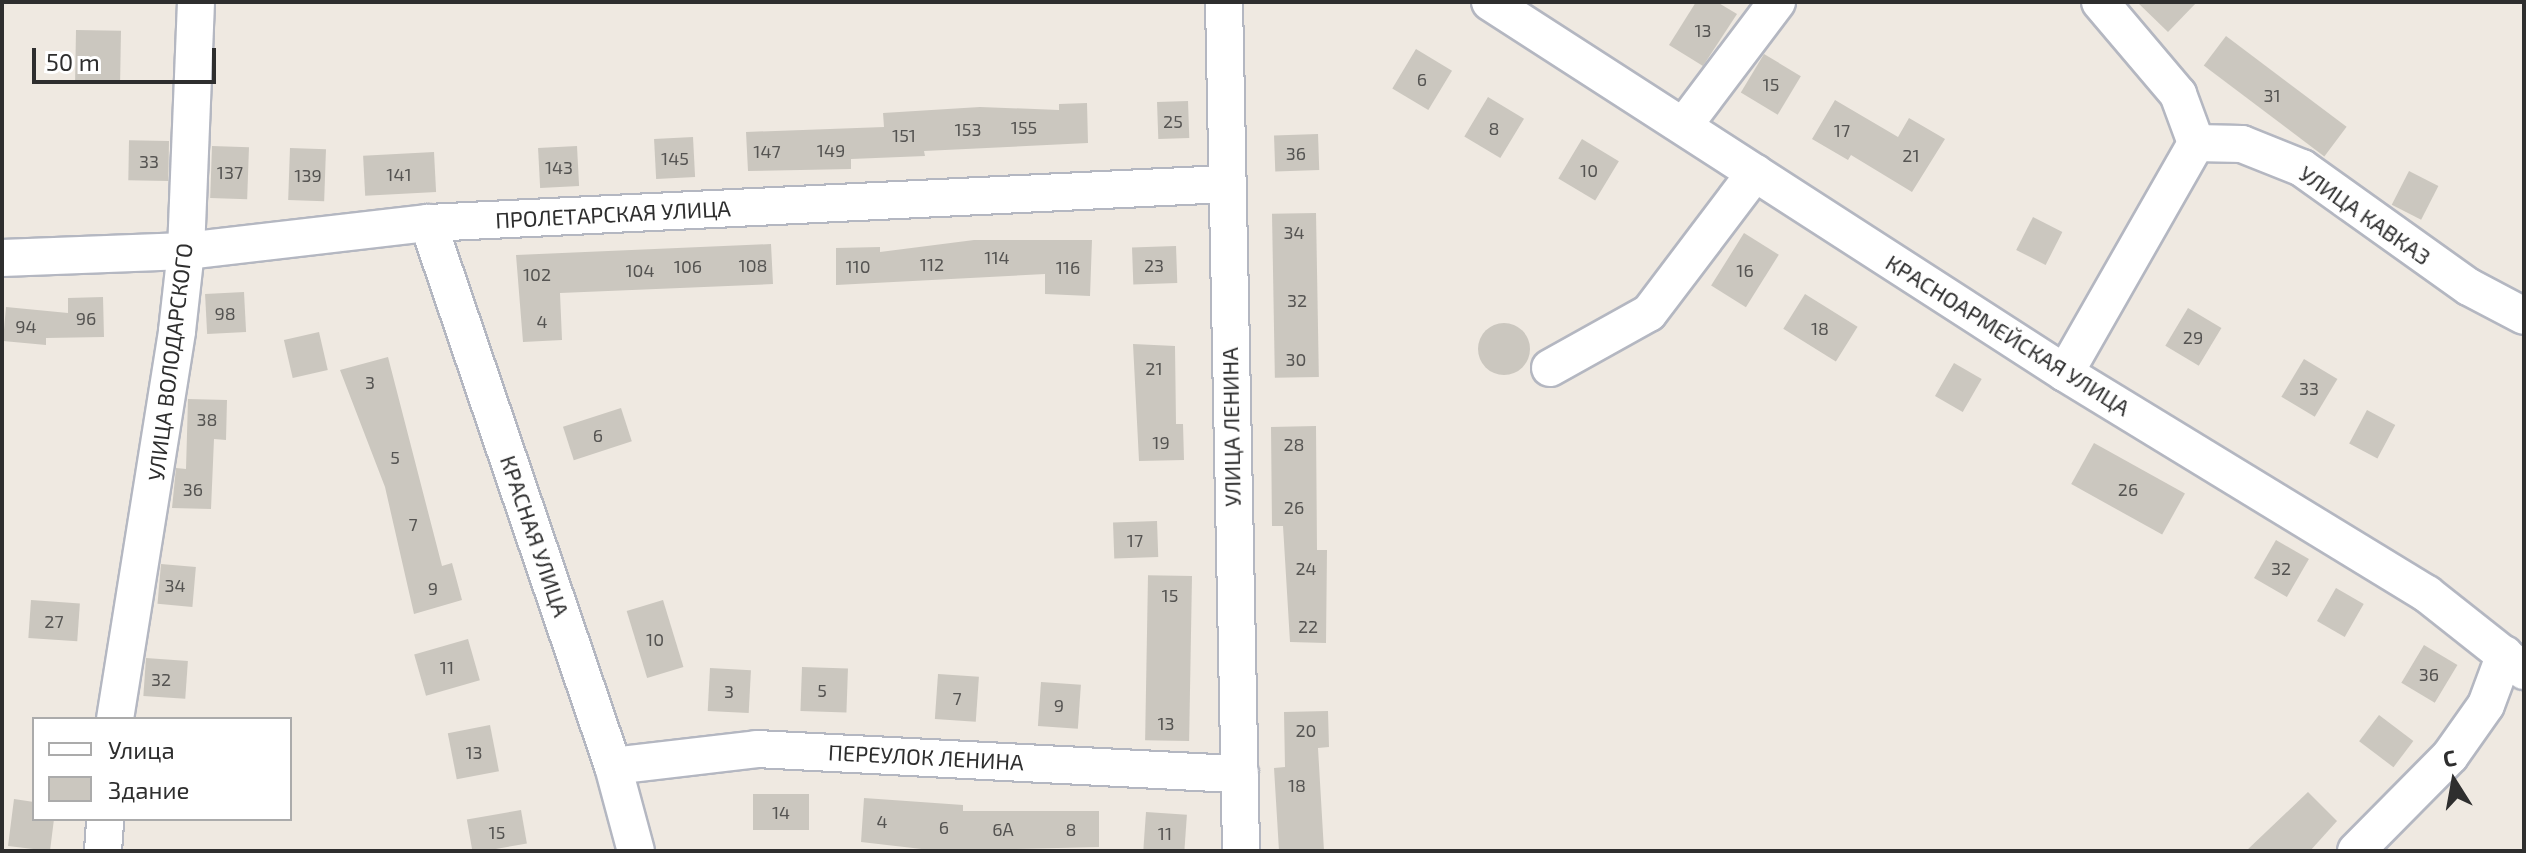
<!DOCTYPE html>
<meta charset="utf-8">
<style>
body{margin:0}
#map{position:relative;width:2526px;height:853px;overflow:hidden;background:#efe9e1;font-family:"Exo 2",sans-serif}
div>[style]{position:absolute}
.building>*{inset:0;background:#cbc7bf;transform-origin:0 0}
.round{border-radius:50%}
.roads{filter:drop-shadow(2px 0 #b4b7c1) drop-shadow(-2px 0 #b4b7c1) drop-shadow(0 2px #b4b7c1) drop-shadow(0 -2px #b4b7c1)}
.minor>*{height:36px;margin:-18px;padding:0 18px;transform-origin:18px;border-radius:18px;background:#fff}
span{translate:-50% -50%;white-space:nowrap;text-align:center;line-height:1.15;-webkit-text-stroke:8px #fff;paint-order:stroke}
.number-label{font-size:18px;color:#555452}
.number-label span{-webkit-text-stroke-width:0}
.street-label{font-size:22px;color:#2e2e2e}
.frame{position:absolute;inset:0;border:4px solid #2e2e2e;pointer-events:none}
.legend{position:absolute;left:32px;top:717px;width:260px;height:104px;box-sizing:border-box;background:#fff;border:2px solid #ababab;margin:0;padding:10px 14px;list-style:none;font-size:24px;color:#2e2e2e}
.legend li{display:flex;align-items:center;gap:16px;height:40px}
.legend b{width:40px;border:2px solid #ababab}
.north{position:absolute;left:2414px;top:741px;width:80px;height:80px;-webkit-text-stroke:6px #fff;paint-order:stroke;rotate:349deg;font-size:22px;font-weight:700;line-height:32px;text-align:center;color:#2e2e2e}
.north::after{content:'';display:block;margin:auto;width:28px;height:36px;background:#2e2e2e;clip-path:polygon(50% 0,100% 100%,50% 72%,0 100%)}
.scale{position:absolute;left:32px;top:48px;width:184px;height:36px;box-sizing:border-box;border:4px solid #2e2e2e;border-top:0;padding-left:10px;font-size:24px;line-height:28px;white-space:nowrap;color:#2e2e2e;-webkit-text-stroke:6px #fff;paint-order:stroke}
</style>
<div id="map">
<div class="building">
<i style="clip-path:polygon(1696px 2px,1717px 2px,1737px 14px,1703px 66px,1669px 45px)"></i>
<i style="clip-path:polygon(2137px 2px,2197px 2px,2168px 32px)"></i>
<i style="left:76px;top:30px;width:45px;height:51px;rotate:1deg"></i>
<i style="left:2226px;top:36px;width:151px;height:37px;rotate:37deg"></i>
<i style="left:1416px;top:49px;width:42px;height:46px;rotate:31deg"></i>
<i style="left:1764px;top:54px;width:43px;height:45px;rotate:31deg"></i>
<i style="left:1488px;top:97px;width:42px;height:46px;rotate:31deg"></i>
<i style="clip-path:polygon(1835px 100px,1898px 137px,1909px 118px,1945px 139px,1912px 192px,1851px 155px,1848px 160px,1812px 139px)"></i>
<i style="left:1188px;top:101px;width:37px;height:31px;rotate:88deg"></i>
<i style="clip-path:polygon(1087px 103px,1088px 143px,924px 151px,925px 156px,851px 159px,851px 169px,748px 171px,746px 132px,884px 127px,883px 113px,980px 107px,1059px 110px,1059px 104px)"></i>
<i style="left:1318px;top:134px;width:36px;height:44px;rotate:88deg"></i>
<i style="left:693px;top:137px;width:40px;height:39px;rotate:87deg"></i>
<i style="left:1582px;top:139px;width:43px;height:46px;rotate:31deg"></i>
<i style="left:169px;top:141px;width:40px;height:40px;rotate:91deg"></i>
<i style="left:212px;top:146px;width:37px;height:52px;rotate:2deg"></i>
<i style="left:577px;top:146px;width:40px;height:39px;rotate:87deg"></i>
<i style="left:290px;top:148px;width:36px;height:52px;rotate:2deg"></i>
<i style="left:434px;top:152px;width:40px;height:71px;rotate:87deg"></i>
<i style="left:2409px;top:171px;width:33px;height:38px;rotate:27deg"></i>
<i style="left:1316px;top:213px;width:164px;height:44px;rotate:89deg"></i>
<i style="left:2033px;top:217px;width:33px;height:37px;rotate:27deg"></i>
<i style="left:1744px;top:233px;width:41px;height:62px;rotate:32deg"></i>
<i style="clip-path:polygon(974px 240px,1092px 240px,1090px 296px,1045px 294px,1045px 274px,836px 285px,836px 248px,880px 247px,880px 252px)"></i>
<i style="clip-path:polygon(771px 244px,773px 284px,560px 293px,562px 340px,523px 342px,516px 255px)"></i>
<i style="left:1176px;top:246px;width:37px;height:44px;rotate:88deg"></i>
<i style="left:244px;top:292px;width:40px;height:39px;rotate:87deg"></i>
<i style="left:1805px;top:294px;width:62px;height:41px;rotate:32deg"></i>
<i style="clip-path:polygon(103px 297px,104px 337px,46px 338px,46px 345px,3px 341px,6px 307px,68px 313px,68px 298px)"></i>
<i style="left:2188px;top:308px;width:39px;height:44px;rotate:31deg"></i>
<i class="round" style="left:1478px;top:323px;width:52px;height:52px"></i>
<i style="left:319px;top:332px;width:39px;height:36px;rotate:77deg"></i>
<i style="clip-path:polygon(1133px 344px,1175px 346px,1176px 424px,1183px 424px,1184px 460px,1139px 461px)"></i>
<i style="clip-path:polygon(388px 357px,442px 566px,452px 563px,462px 600px,414px 614px,385px 487px,340px 370px)"></i>
<i style="left:2304px;top:359px;width:39px;height:44px;rotate:31deg"></i>
<i style="left:1954px;top:363px;width:32px;height:38px;rotate:30deg"></i>
<i style="clip-path:polygon(188px 399px,227px 400px,226px 440px,214px 439px,211px 509px,172px 508px,176px 468px,186px 469px)"></i>
<i style="left:621px;top:408px;width:35px;height:61px;rotate:72deg"></i>
<i style="left:2367px;top:410px;width:32px;height:38px;rotate:28deg"></i>
<i style="clip-path:polygon(1316px 426px,1317px 550px,1327px 550px,1326px 643px,1290px 642px,1283px 526px,1272px 526px,1271px 427px)"></i>
<i style="left:2094px;top:443px;width:104px;height:47px;rotate:29deg"></i>
<i style="left:1157px;top:521px;width:36px;height:44px;rotate:88deg"></i>
<i style="left:2276px;top:540px;width:38px;height:44px;rotate:30deg"></i>
<i style="left:161px;top:564px;width:35px;height:40px;rotate:5deg"></i>
<i style="left:1192px;top:576px;width:165px;height:44px;rotate:91deg"></i>
<i style="left:2336px;top:588px;width:32px;height:38px;rotate:30deg"></i>
<i style="left:31px;top:600px;width:49px;height:38px;rotate:4deg"></i>
<i style="left:663px;top:600px;width:70px;height:38px;rotate:73deg"></i>
<i style="left:468px;top:639px;width:43px;height:56px;rotate:74deg"></i>
<i style="left:2424px;top:645px;width:39px;height:44px;rotate:31deg"></i>
<i style="left:146px;top:658px;width:42px;height:38px;rotate:4deg"></i>
<i style="left:802px;top:667px;width:46px;height:44px;rotate:2deg"></i>
<i style="left:710px;top:668px;width:41px;height:43px;rotate:3deg"></i>
<i style="left:938px;top:674px;width:41px;height:45px;rotate:4deg"></i>
<i style="left:1041px;top:682px;width:40px;height:44px;rotate:4deg"></i>
<i style="clip-path:polygon(1328px 711px,1329px 747px,1318px 748px,1324px 851px,1279px 851px,1274px 768px,1285px 767px,1284px 712px)"></i>
<i style="left:2379px;top:715px;width:43px;height:33px;rotate:37deg"></i>
<i style="left:490px;top:725px;width:47px;height:43px;rotate:79deg"></i>
<i style="clip-path:polygon(2308px 792px,2337px 821px,2310px 851px,2246px 851px)"></i>
<i style="left:753px;top:794px;width:56px;height:36px"></i>
<i style="clip-path:polygon(864px 798px,963px 805px,963px 811px,1099px 811px,1099px 847px,939px 851px,861px 842px)"></i>
<i style="clip-path:polygon(14px 799px,34px 802px,34px 819px,54px 819px,50px 851px,8px 846px)"></i>
<i style="left:521px;top:810px;width:34px;height:55px;rotate:80deg"></i>
<i style="left:1146px;top:812px;width:41px;height:39px;rotate:4deg"></i>
</div>
<div class="roads">
<div class="minor">
<i style="left:1224px;top:2px;width:849px;rotate:88.85deg"></i>
<i style="left:1490px;top:2px;width:684px;rotate:32.83deg"></i>
<i style="left:2065px;top:373px;width:424px;rotate:31.4deg"></i>
<i style="left:2427px;top:594px;width:124px;rotate:38.4deg"></i>
<i style="left:2100px;top:2px;width:121px;rotate:49.7deg"></i>
<i style="left:2178px;top:94px;width:52px;rotate:69.8deg"></i>
<i style="left:1685px;top:124px;width:153px;rotate:-53deg"></i>
<i style="left:428px;top:223px;width:574px;rotate:71.19deg"></i>
<i style="left:613px;top:766px;width:88px;rotate:74.9deg"></i>
<i style="left:2px;top:258px;width:184px;rotate:-2.2deg"></i>
<i style="left:186px;top:251px;width:244px;rotate:-6.6deg"></i>
<i style="left:428px;top:223px;width:798px;rotate:-2.8deg"></i>
<i style="left:1550px;top:368px;width:113px;rotate:-29.1deg"></i>
<i style="left:1649px;top:313px;width:176px;rotate:-52.9deg"></i>
<i style="left:2065px;top:373px;width:265px;rotate:-60.3deg"></i>
<i style="left:2196px;top:143px;width:46px;rotate:1.2deg"></i>
<i style="left:2242px;top:144px;width:65px;rotate:21.8deg"></i>
<i style="left:2302px;top:168px;width:205px;rotate:35.5deg"></i>
<i style="left:2469px;top:287px;width:62px;rotate:27.8deg"></i>
<i style="left:115px;top:719px;width:393px;rotate:-80.9deg"></i>
<i style="left:177px;top:331px;width:81px;rotate:-83.6deg"></i>
<i style="left:186px;top:251px;width:249px;rotate:-87.7deg"></i>
<i style="left:613px;top:766px;width:145px;rotate:-6.7deg"></i>
<i style="left:757px;top:749px;width:484px;rotate:3deg"></i>
<i style="left:103px;top:851px;width:32px;rotate:-86deg"></i>
<i style="left:2356px;top:851px;width:134px;rotate:-45.3deg"></i>
<i style="left:2450px;top:756px;width:62px;rotate:-54.8deg"></i>
<i style="left:2486px;top:705px;width:54px;rotate:-69.6deg"></i>
</div>
</div>
<div class="number-label">
<span style="left:1703px;top:30px">13</span>
<span style="left:1422px;top:79px">6</span>
<span style="left:1771px;top:84px">15</span>
<span style="left:2272px;top:95px">31</span>
<span style="left:1173px;top:121px">25</span>
<span style="left:1024px;top:127px">155</span>
<span style="left:1494px;top:128px">8</span>
<span style="left:968px;top:129px">153</span>
<span style="left:1842px;top:130px">17</span>
<span style="left:904px;top:135px">151</span>
<span style="left:831px;top:150px">149</span>
<span style="left:767px;top:151px">147</span>
<span style="left:1296px;top:153px">36</span>
<span style="left:1911px;top:155px">21</span>
<span style="left:675px;top:158px">145</span>
<span style="left:149px;top:161px">33</span>
<span style="left:559px;top:167px">143</span>
<span style="left:1589px;top:170px">10</span>
<span style="left:230px;top:172px">137</span>
<span style="left:399px;top:174px">141</span>
<span style="left:308px;top:175px">139</span>
<span style="left:1294px;top:232px">34</span>
<span style="left:997px;top:257px">114</span>
<span style="left:932px;top:264px">112</span>
<span style="left:753px;top:265px">108</span>
<span style="left:1154px;top:265px">23</span>
<span style="left:688px;top:266px">106</span>
<span style="left:858px;top:266px">110</span>
<span style="left:1068px;top:267px">116</span>
<span style="left:640px;top:270px">104</span>
<span style="left:1745px;top:270px">16</span>
<span style="left:537px;top:274px">102</span>
<span style="left:1297px;top:300px">32</span>
<span style="left:225px;top:313px">98</span>
<span style="left:86px;top:318px">96</span>
<span style="left:542px;top:321px">4</span>
<span style="left:26px;top:326px">94</span>
<span style="left:1820px;top:328px">18</span>
<span style="left:2193px;top:337px">29</span>
<span style="left:1296px;top:359px">30</span>
<span style="left:1154px;top:368px">21</span>
<span style="left:370px;top:382px">3</span>
<span style="left:2309px;top:388px">33</span>
<span style="left:207px;top:419px">38</span>
<span style="left:598px;top:435px">6</span>
<span style="left:1161px;top:442px">19</span>
<span style="left:1294px;top:444px">28</span>
<span style="left:395px;top:457px">5</span>
<span style="left:193px;top:489px">36</span>
<span style="left:2128px;top:489px">26</span>
<span style="left:1294px;top:507px">26</span>
<span style="left:413px;top:524px">7</span>
<span style="left:1135px;top:540px">17</span>
<span style="left:1306px;top:568px">24</span>
<span style="left:2281px;top:568px">32</span>
<span style="left:175px;top:585px">34</span>
<span style="left:433px;top:588px">9</span>
<span style="left:1170px;top:595px">15</span>
<span style="left:54px;top:621px">27</span>
<span style="left:1308px;top:626px">22</span>
<span style="left:655px;top:639px">10</span>
<span style="left:447px;top:667px">11</span>
<span style="left:2429px;top:674px">36</span>
<span style="left:161px;top:679px">32</span>
<span style="left:822px;top:690px">5</span>
<span style="left:729px;top:691px">3</span>
<span style="left:957px;top:698px">7</span>
<span style="left:1059px;top:705px">9</span>
<span style="left:1166px;top:723px">13</span>
<span style="left:1306px;top:730px">20</span>
<span style="left:474px;top:752px">13</span>
<span style="left:1297px;top:785px">18</span>
<span style="left:781px;top:812px">14</span>
<span style="left:882px;top:821px">4</span>
<span style="left:944px;top:827px">6</span>
<span style="left:1003px;top:829px">6А</span>
<span style="left:1071px;top:829px">8</span>
<span style="left:497px;top:832px">15</span>
<span style="left:1165px;top:833px">11</span>
</div>
<div class="street-label">
<span style="left:613px;top:214px;rotate:-3deg">ПРОЛЕТАРСКАЯ УЛИЦА</span>
<span style="left:2365px;top:215px;rotate:35deg">УЛИЦА КАВКАЗ</span>
<span style="left:2008px;top:335px;rotate:32deg">КРАСНОАРМЕЙСКАЯ УЛИЦА</span>
<span style="left:170px;top:362px;rotate:-83deg">УЛИЦА ВОЛОДАРСКОГО</span>
<span style="left:1231px;top:427px;rotate:-91deg">УЛИЦА ЛЕНИНА</span>
<span style="left:535px;top:536px;rotate:71deg">КРАСНАЯ УЛИЦА</span>
<span style="left:926px;top:757px;rotate:3deg">ПЕРЕУЛОК ЛЕНИНА</span>
</div>
<div class="frame"></div>
<ul class="legend">
<li><b style="height:10px;background:#fff"></b>Улица</li>
<li><b style="height:22px;background:#cbc7bf"></b>Здание</li>
</ul>
<div class="north">С</div>
<div class="scale">50 m</div>
</div>
